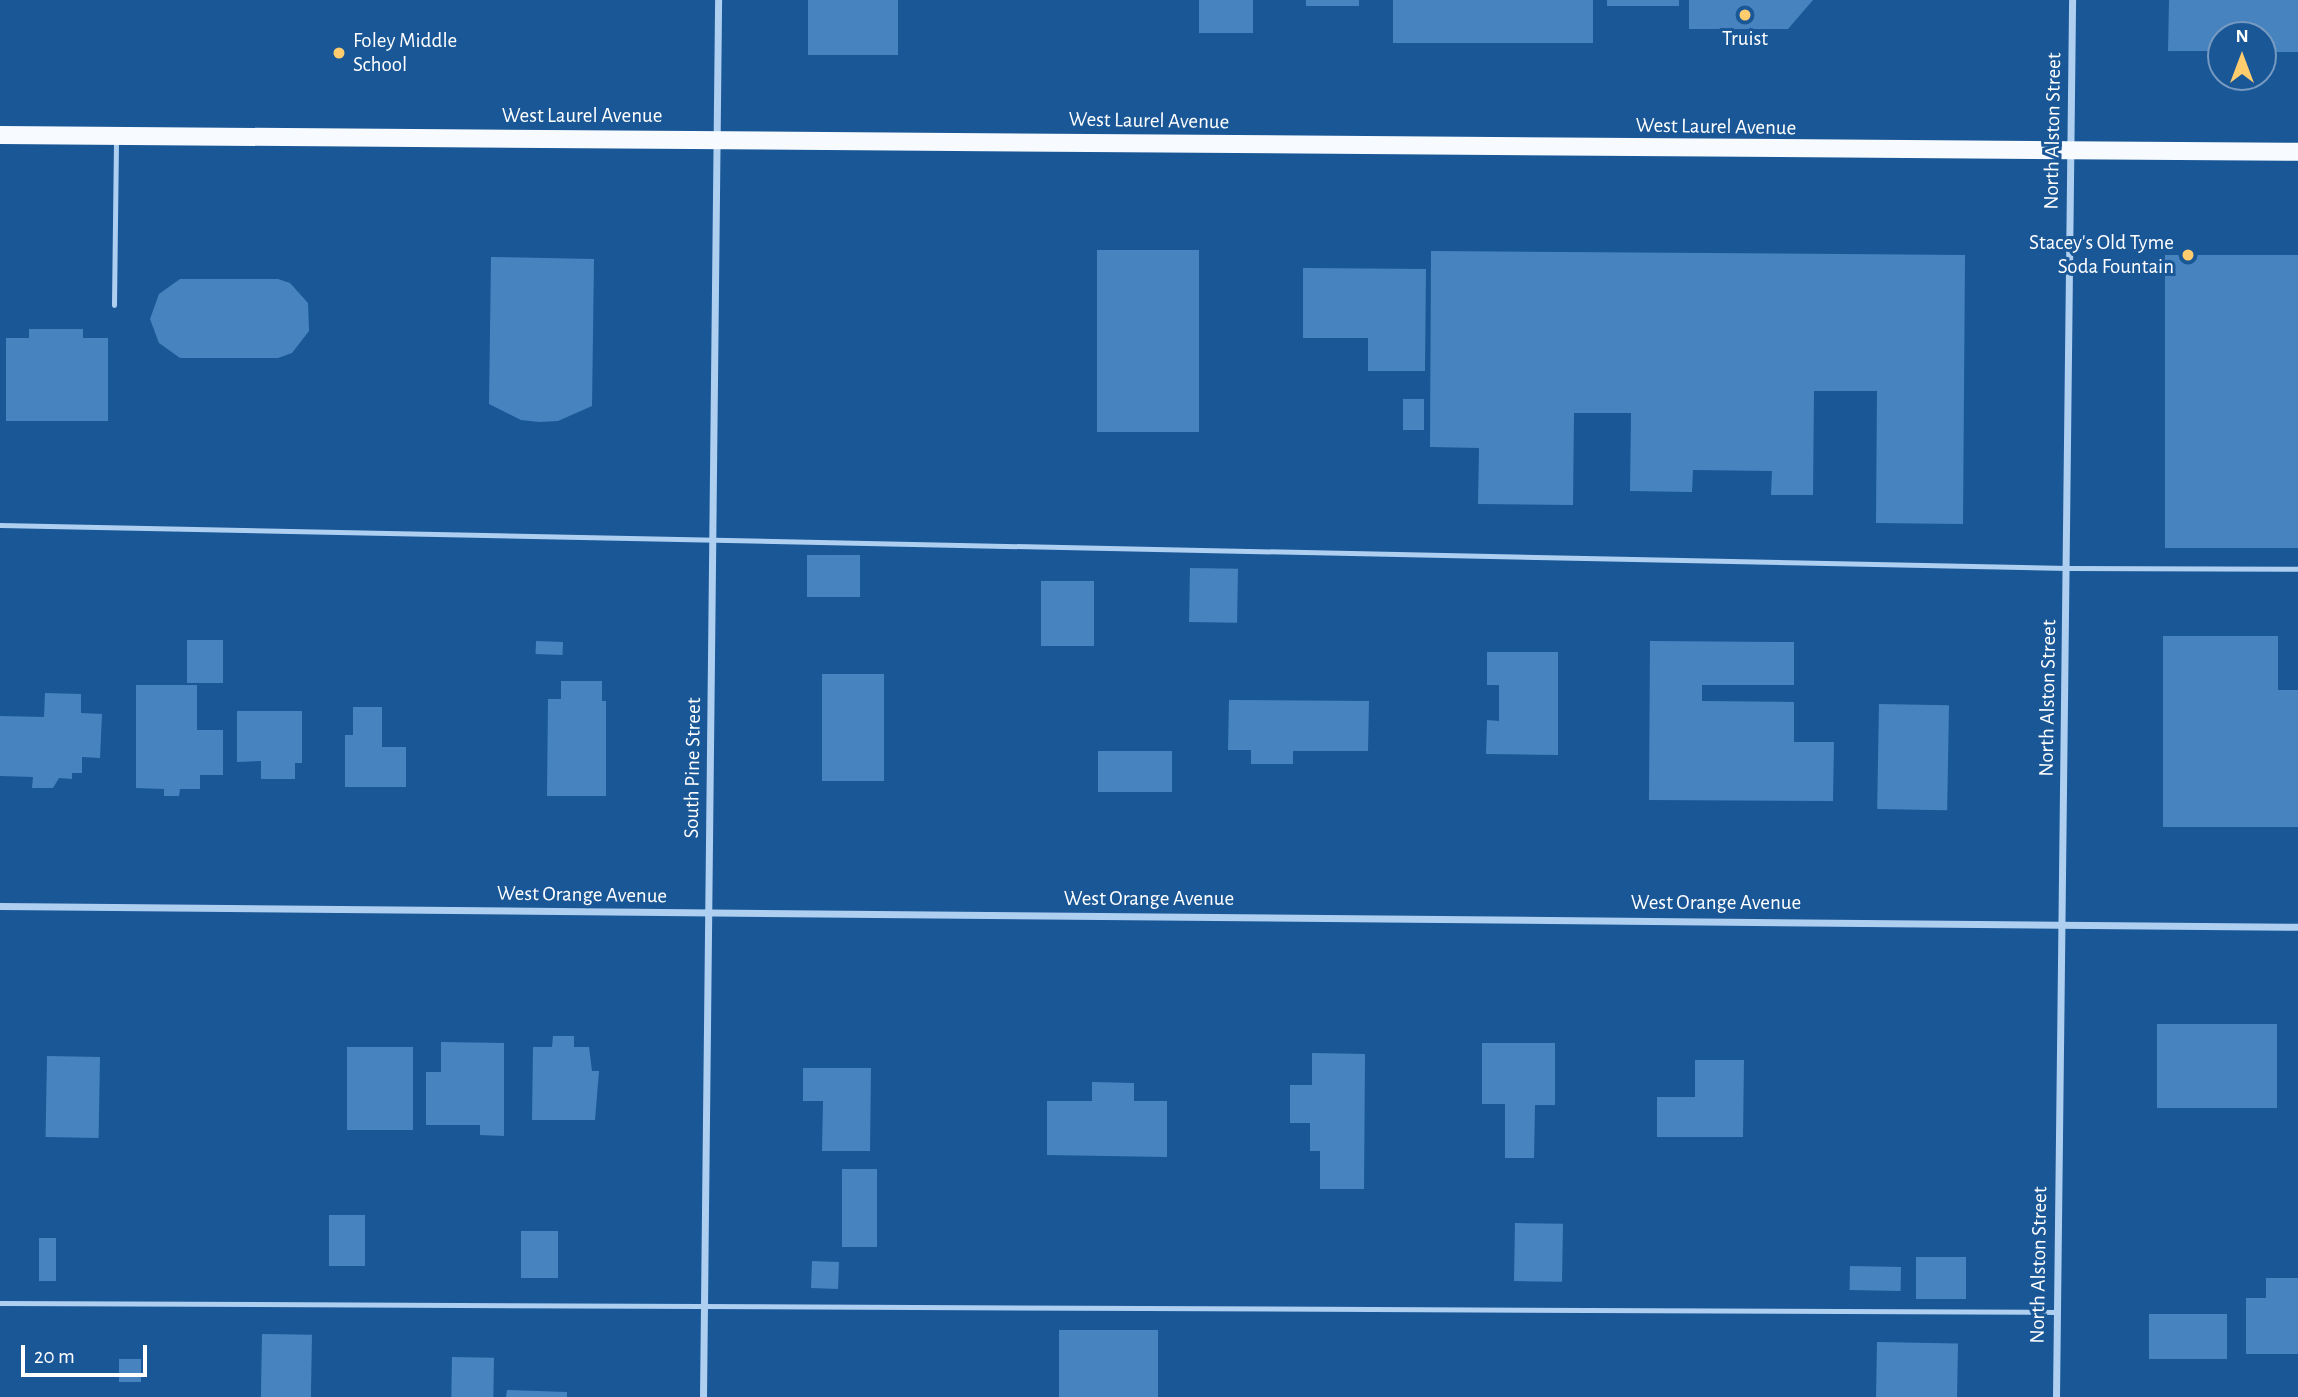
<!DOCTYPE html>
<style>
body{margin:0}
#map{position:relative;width:2298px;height:1397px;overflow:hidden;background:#1a5797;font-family:"Alegreya Sans",sans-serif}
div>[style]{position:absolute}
.building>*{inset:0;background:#4783bf;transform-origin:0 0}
.lane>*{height:5px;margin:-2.5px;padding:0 2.5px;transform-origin:2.5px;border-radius:2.5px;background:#aecff0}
.street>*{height:7px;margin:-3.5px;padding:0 3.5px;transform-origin:3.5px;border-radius:3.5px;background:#aecff0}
.primary>*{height:18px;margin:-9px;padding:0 9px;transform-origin:9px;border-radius:9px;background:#f7fbff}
.dots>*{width:19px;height:19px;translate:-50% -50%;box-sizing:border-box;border:4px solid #1a5797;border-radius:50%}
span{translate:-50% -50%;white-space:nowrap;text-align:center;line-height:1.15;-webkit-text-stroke:6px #1a5797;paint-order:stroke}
.poi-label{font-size:21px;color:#fff}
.left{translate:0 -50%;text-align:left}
.right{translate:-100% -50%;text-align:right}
.street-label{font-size:21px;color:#fff}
.north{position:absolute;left:2207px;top:21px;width:70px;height:70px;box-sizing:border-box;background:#1a5797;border:2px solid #769ac1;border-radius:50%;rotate:0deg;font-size:19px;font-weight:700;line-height:28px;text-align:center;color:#fff}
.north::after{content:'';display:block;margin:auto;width:24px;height:32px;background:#ffcd6d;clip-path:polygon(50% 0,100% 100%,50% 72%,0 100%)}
.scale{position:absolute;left:21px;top:1345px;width:126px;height:32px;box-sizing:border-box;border:4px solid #fff;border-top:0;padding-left:9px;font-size:21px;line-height:24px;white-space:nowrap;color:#fff;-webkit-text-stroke:5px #1a5797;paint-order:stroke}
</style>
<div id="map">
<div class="building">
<i style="left:808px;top:0;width:90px;height:55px"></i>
<i style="left:1199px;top:0;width:54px;height:33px"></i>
<i style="left:1306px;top:0;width:53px;height:6px"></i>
<i style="left:1393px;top:0;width:200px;height:43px"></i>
<i style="left:1607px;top:0;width:72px;height:6px"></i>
<i style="clip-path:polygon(1689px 0,1813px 0,1788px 29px,1689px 29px)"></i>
<i style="clip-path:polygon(2169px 0,2298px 0,2298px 52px,2263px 52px,2263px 35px,2221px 35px,2221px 51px,2168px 51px)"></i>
<i style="left:1097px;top:250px;width:102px;height:182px"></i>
<i style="clip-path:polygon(1431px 251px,1965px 255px,1963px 524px,1876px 523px,1877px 391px,1814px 391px,1813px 495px,1771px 495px,1772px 471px,1693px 470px,1692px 492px,1630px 491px,1631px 413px,1574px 413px,1573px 505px,1478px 504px,1479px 448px,1430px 447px)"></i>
<i style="left:2165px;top:255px;width:133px;height:293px"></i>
<i style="clip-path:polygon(491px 257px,594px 259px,592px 406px,558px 421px,539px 422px,521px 420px,489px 404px)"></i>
<i style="clip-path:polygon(1303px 268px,1426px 269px,1425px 371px,1368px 371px,1368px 338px,1303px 338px)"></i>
<i style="clip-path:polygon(180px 279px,278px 279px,290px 283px,308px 303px,309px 331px,292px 353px,278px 358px,180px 358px,159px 343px,150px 319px,159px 294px)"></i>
<i style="clip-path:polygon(29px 329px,83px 329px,83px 338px,108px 338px,108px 421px,6px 421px,6px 338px,29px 338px)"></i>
<i style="left:1403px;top:399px;width:21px;height:31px"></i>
<i style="left:807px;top:555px;width:53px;height:42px"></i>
<i style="left:1190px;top:568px;width:48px;height:54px;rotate:1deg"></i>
<i style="left:1041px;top:581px;width:53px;height:65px"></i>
<i style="clip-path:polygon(2163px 636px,2278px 636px,2278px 690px,2298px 690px,2298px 827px,2163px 827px)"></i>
<i style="left:187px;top:640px;width:36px;height:43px"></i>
<i style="left:536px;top:641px;width:27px;height:13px;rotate:2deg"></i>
<i style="clip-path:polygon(1650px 641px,1794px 642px,1794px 685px,1702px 685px,1702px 701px,1794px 702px,1794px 742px,1834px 742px,1833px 801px,1649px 800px)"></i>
<i style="clip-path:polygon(1487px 652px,1558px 652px,1558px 755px,1486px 754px,1487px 720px,1499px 721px,1499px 685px,1487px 685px)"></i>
<i style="left:822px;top:674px;width:62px;height:107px"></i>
<i style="clip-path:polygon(561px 681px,602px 681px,602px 701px,606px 701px,606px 796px,547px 796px,548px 699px,561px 699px)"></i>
<i style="clip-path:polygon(136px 685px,197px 685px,197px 730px,223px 730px,223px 775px,200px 775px,200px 789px,180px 789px,179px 796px,164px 796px,164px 789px,136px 788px)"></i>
<i style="clip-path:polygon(45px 693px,81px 694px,81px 713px,102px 714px,100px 758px,82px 757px,82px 773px,72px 773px,72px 779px,59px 778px,53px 788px,32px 788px,33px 777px,0 776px,0 716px,44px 717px)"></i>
<i style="clip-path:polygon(1229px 700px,1369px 701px,1368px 751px,1293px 751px,1293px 764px,1251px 764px,1251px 750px,1228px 750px)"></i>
<i style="left:1879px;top:704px;width:70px;height:105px;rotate:1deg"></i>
<i style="clip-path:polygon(353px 707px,382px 707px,382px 747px,406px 747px,406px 787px,345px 787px,345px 735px,353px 735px)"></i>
<i style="clip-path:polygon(237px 711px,302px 711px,302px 763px,295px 763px,295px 779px,261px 779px,261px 761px,237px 762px)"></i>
<i style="left:1098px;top:751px;width:74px;height:41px"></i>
<i style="left:2157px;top:1024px;width:120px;height:84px"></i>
<i style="clip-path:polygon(553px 1036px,574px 1036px,574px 1047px,589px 1047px,592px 1071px,599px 1071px,595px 1120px,532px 1120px,533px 1047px,552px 1047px)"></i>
<i style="clip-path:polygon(441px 1042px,504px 1043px,504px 1136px,480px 1135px,480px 1125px,426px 1125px,426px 1072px,441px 1072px)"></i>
<i style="clip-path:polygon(1482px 1043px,1555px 1043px,1555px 1105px,1535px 1105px,1534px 1158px,1505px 1158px,1505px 1104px,1482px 1104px)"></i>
<i style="left:347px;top:1047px;width:66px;height:83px"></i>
<i style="clip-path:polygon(1312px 1053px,1365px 1054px,1364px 1189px,1320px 1189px,1320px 1151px,1310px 1151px,1310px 1123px,1290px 1123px,1290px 1085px,1312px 1085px)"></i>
<i style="left:47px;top:1056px;width:53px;height:81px;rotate:1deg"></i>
<i style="clip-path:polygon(1695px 1060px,1744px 1060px,1743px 1137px,1657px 1137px,1657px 1097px,1695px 1097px)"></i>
<i style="clip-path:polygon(803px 1068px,871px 1068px,870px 1151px,822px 1151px,823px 1101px,803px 1101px)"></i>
<i style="clip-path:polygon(1092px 1082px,1134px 1083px,1134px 1101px,1167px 1101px,1167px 1157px,1047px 1155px,1047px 1101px,1092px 1101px)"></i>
<i style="left:842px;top:1169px;width:35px;height:78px"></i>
<i style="left:329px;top:1215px;width:36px;height:51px"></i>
<i style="left:1515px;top:1223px;width:48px;height:58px;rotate:1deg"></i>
<i style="left:521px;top:1231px;width:37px;height:47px"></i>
<i style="left:39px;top:1238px;width:17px;height:43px"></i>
<i style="left:1916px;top:1257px;width:50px;height:42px"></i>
<i style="left:812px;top:1261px;width:27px;height:27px;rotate:2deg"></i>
<i style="left:1850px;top:1266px;width:51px;height:24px;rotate:1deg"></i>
<i style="clip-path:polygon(2266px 1278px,2298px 1278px,2298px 1354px,2246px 1354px,2246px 1298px,2266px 1298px)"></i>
<i style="left:2149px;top:1314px;width:78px;height:45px"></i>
<i style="left:1059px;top:1330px;width:99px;height:67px"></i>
<i style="left:262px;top:1334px;width:50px;height:63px;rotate:1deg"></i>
<i style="left:1877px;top:1342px;width:81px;height:55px;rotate:1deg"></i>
<i style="left:452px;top:1357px;width:42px;height:40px;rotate:1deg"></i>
<i style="left:119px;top:1359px;width:22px;height:23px"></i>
<i style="clip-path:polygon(507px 1390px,567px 1392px,567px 1397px,506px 1397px)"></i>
</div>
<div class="lane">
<i style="left:114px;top:305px;width:166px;rotate:-89.3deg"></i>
<i style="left:0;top:525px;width:2068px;rotate:1.19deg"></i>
<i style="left:2068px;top:568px;width:230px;rotate:0.2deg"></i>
<i style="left:0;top:1303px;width:2056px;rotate:0.25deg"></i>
</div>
<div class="street">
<i style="left:0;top:906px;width:2298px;rotate:0.52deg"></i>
<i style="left:703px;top:1397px;width:1397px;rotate:-89.38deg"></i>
<i style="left:2056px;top:1397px;width:1397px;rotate:-89.34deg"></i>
</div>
<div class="primary">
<i style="left:0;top:135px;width:2298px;rotate:0.42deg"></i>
</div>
<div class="dots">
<i style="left:1745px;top:15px;background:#ffcd6d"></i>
<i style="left:339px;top:53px;background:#ffcd6d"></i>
<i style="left:2188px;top:255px;background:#ffcd6d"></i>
</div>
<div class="poi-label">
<span style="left:1745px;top:39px">Truist</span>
<span class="left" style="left:353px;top:53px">Foley Middle<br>School</span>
<span class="right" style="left:2174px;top:255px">Stacey's Old Tyme<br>Soda Fountain</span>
</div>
<div class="street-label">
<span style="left:582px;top:116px">West Laurel Avenue</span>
<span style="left:1149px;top:121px;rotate:1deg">West Laurel Avenue</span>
<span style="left:1716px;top:127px;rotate:1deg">West Laurel Avenue</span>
<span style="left:2053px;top:131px;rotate:-89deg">North Alston Street</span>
<span style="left:2048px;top:698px;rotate:-89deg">North Alston Street</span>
<span style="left:693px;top:768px;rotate:-89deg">South Pine Street</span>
<span style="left:582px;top:895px;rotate:1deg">West Orange Avenue</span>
<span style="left:1149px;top:899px">West Orange Avenue</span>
<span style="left:1716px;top:903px">West Orange Avenue</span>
<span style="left:2039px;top:1265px;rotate:-89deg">North Alston Street</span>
</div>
<div class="north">N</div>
<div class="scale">20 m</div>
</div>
